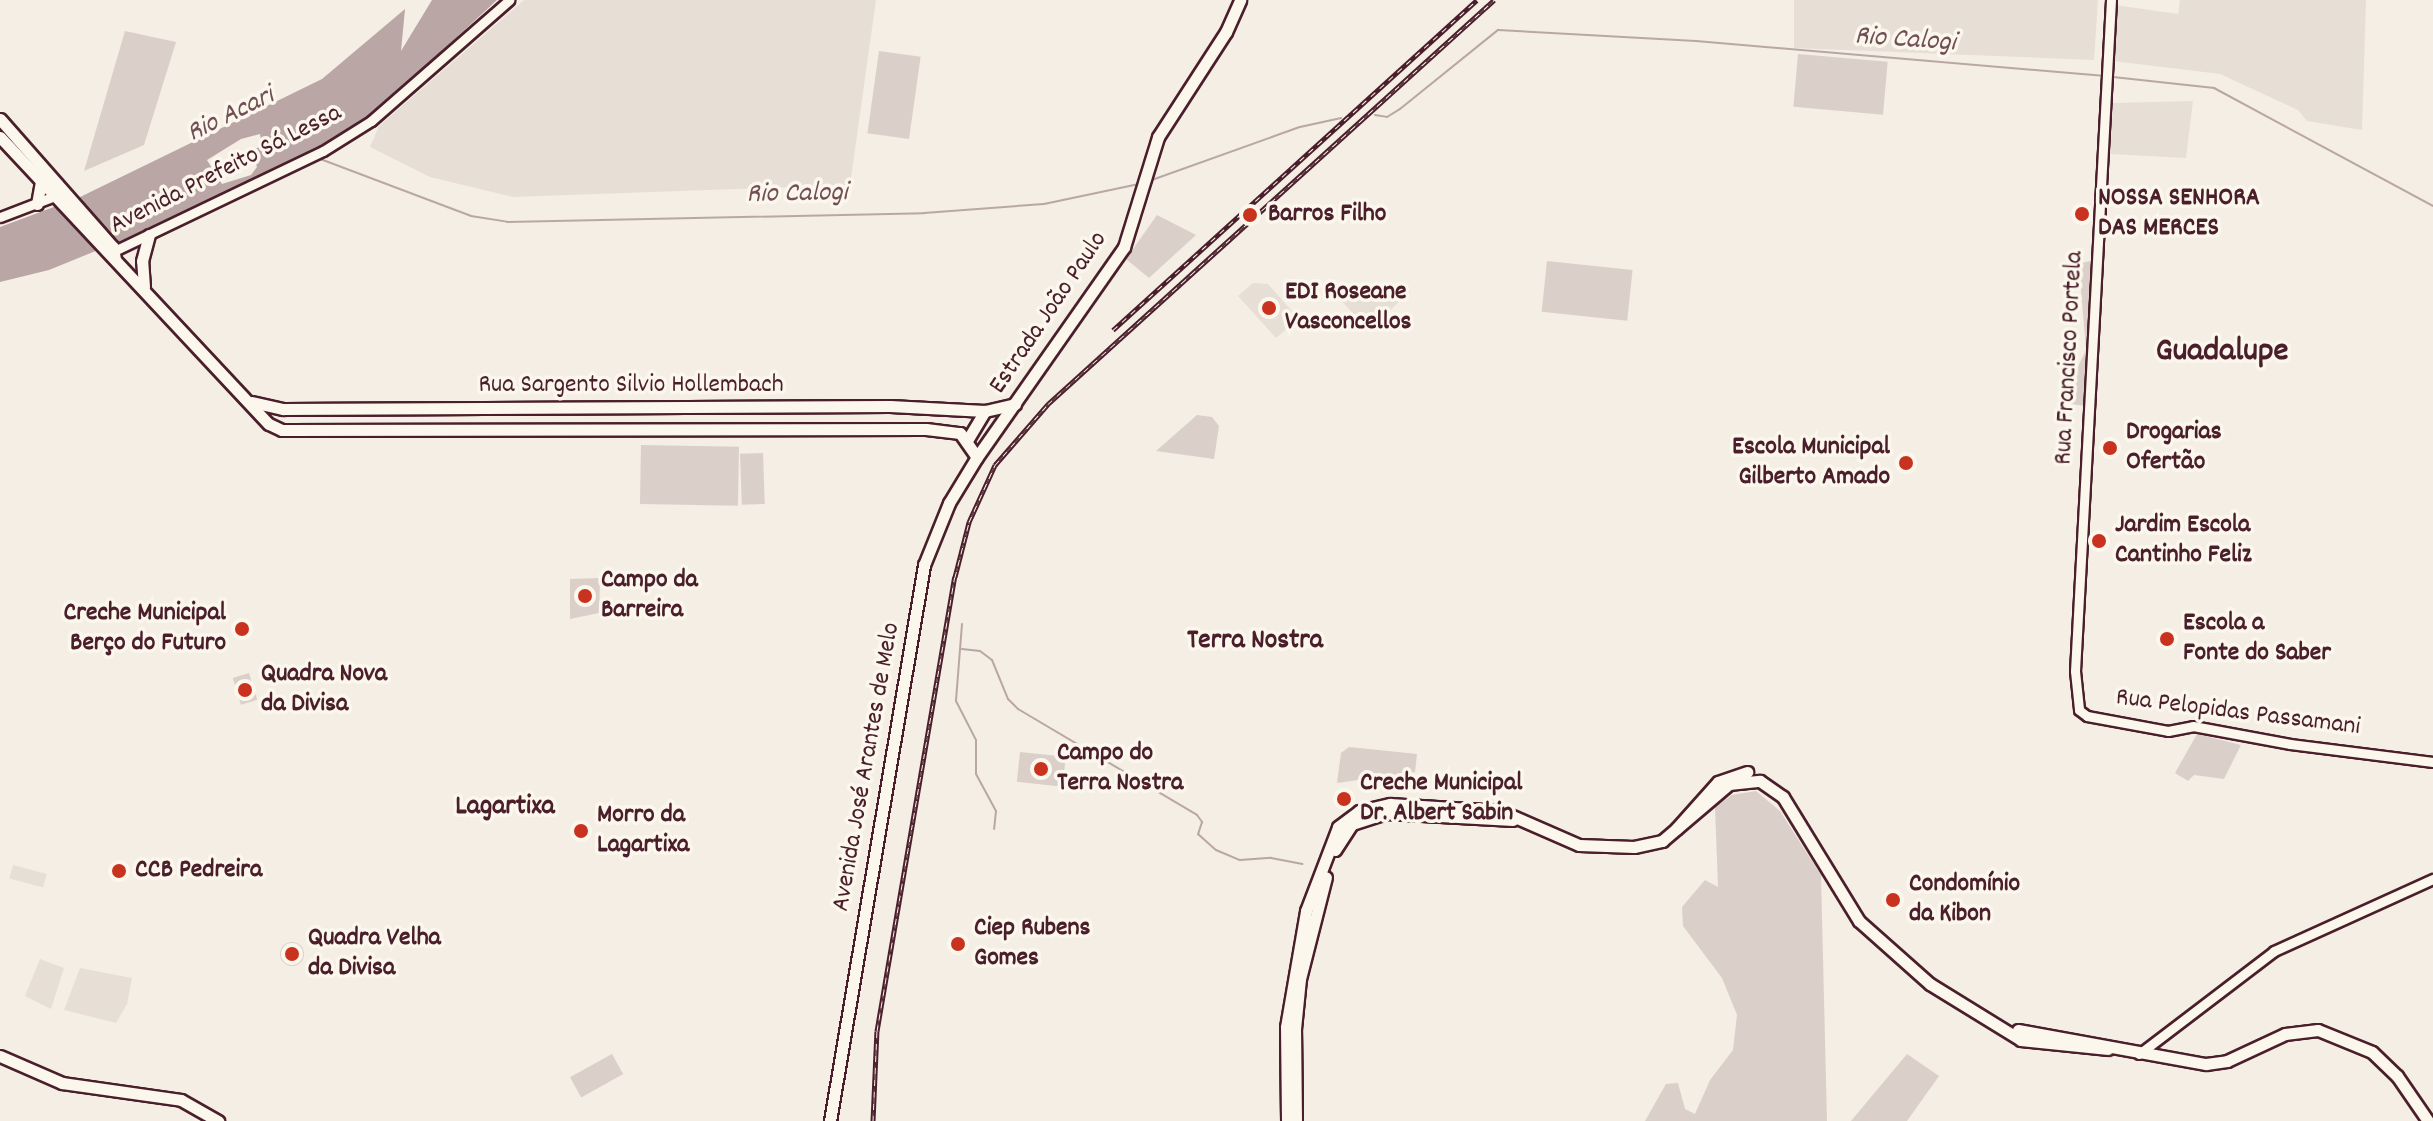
<!DOCTYPE html>
<meta charset="utf-8">
<style>
body{margin:0}
#map{position:relative;width:2433px;height:1121px;overflow:hidden;background:#f4eee4;font-family:Dekko,sans-serif}
div>[style]{position:absolute}
.built>*{inset:0;background:#e7dfd6;transform-origin:0 0}
.green>*{inset:0;background:#dbd0c9;transform-origin:0 0}
.round{border-radius:50%}
.water>*{inset:0;background:#baa7a5}
.stream>*{height:2px;margin:-1px;padding:0 1px;transform-origin:1px;border-radius:1px;background:#baa7a5}
.roads{filter:drop-shadow(2px 0 #4a1f2b) drop-shadow(-2px 0 #4a1f2b) drop-shadow(0 2px #4a1f2b) drop-shadow(0 -2px #4a1f2b)}
.tertiary>*{height:9px;margin:-4.5px;padding:0 4.5px;transform-origin:4.5px;border-radius:4.5px;background:#fbf7ec}
.secondary>*{height:11px;margin:-5.5px;padding:0 5.5px;transform-origin:5.5px;border-radius:5.5px;background:#fbf7ec}
.rail>*{height:5px;margin-top:-2.5px;transform-origin:0;background:repeating-linear-gradient(90deg,#fbf7ec 0 6px,#4a1f2b 0 12px);box-sizing:border-box;border-block:2px solid #4a1f2b}
.dots>*{width:22px;height:22px;translate:-50% -50%;box-sizing:border-box;border:4px solid #fbf7ec;border-radius:50%}
span{translate:-50% -50%;white-space:nowrap;text-align:center;line-height:1.15;-webkit-text-stroke:7px #fbf7ec;paint-order:stroke}
.street-label{font-size:26px;color:#4a1f2b}
.poi-label{font-size:26px;color:#4a1f2b;font-weight:700}
.left{translate:0 -50%;text-align:left}
.right{translate:-100% -50%;text-align:right}
.water-label{font-size:28px;color:#714f56;font-style:italic}
.neighbourhood-label{font-size:28px;color:#4a1f2b;font-weight:700}
.district-label{font-size:34px;color:#4a1f2b;font-weight:700}
</style>
<div id="map">
<div class="built">
<i style="clip-path:polygon(524px 0,876px 0,850px 185px,513px 197px,430px 177px,370px 147px,379px 126px)"></i>
<i style="clip-path:polygon(1794px 0,2098px 0,2094px 60px,1794px 48px)"></i>
<i style="clip-path:polygon(2180px 0,2366px 0,2362px 130px,2307px 121px,2298px 110px,2220px 74px,2113px 61px,2115px 5px,2178px 14px)"></i>
<i style="clip-path:polygon(2193px 101px,2186px 158px,2110px 154px,2113px 103px)"></i>
<i style="clip-path:polygon(1253px 283px,1268px 284px,1299px 319px,1276px 338px,1238px 296px)"></i>
<i style="clip-path:polygon(1345px 284px,1350px 285px,1411px 291px,1368px 330px,1337px 296px,1338px 287px)"></i>
<i style="left:13px;top:865px;width:35px;height:14px;rotate:15deg"></i>
<i style="clip-path:polygon(40px 959px,64px 968px,51px 1009px,25px 996px)"></i>
<i style="clip-path:polygon(80px 968px,132px 978px,127px 1004px,116px 1023px,64px 1010px)"></i>
</div>
<div class="green">
<i style="clip-path:polygon(125px 31px,176px 42px,144px 145px,84px 171px)"></i>
<i style="left:879px;top:51px;width:42px;height:83px;rotate:8deg"></i>
<i style="left:1798px;top:54px;width:90px;height:53px;rotate:5deg"></i>
<i style="clip-path:polygon(1157px 215px,1196px 235px,1149px 278px,1126px 259px)"></i>
<i style="clip-path:polygon(2095px 260px,2090px 407px,2061px 402px,2086px 350px,2080px 278px,2072px 265px)"></i>
<i style="left:1547px;top:261px;width:86px;height:51px;rotate:6deg"></i>
<i style="clip-path:polygon(1197px 415px,1212px 417px,1219px 426px,1214px 459px,1156px 451px)"></i>
<i style="left:641px;top:445px;width:98px;height:59px;rotate:1deg"></i>
<i style="left:763px;top:453px;width:51px;height:23px;rotate:88deg"></i>
<i style="clip-path:polygon(600px 578px,599px 613px,570px 619px,570px 579px)"></i>
<i style="left:249px;top:673px;width:28px;height:17px;rotate:73deg"></i>
<i style="clip-path:polygon(2197px 734px,2241px 745px,2224px 779px,2194px 775px,2188px 781px,2175px 773px)"></i>
<i style="clip-path:polygon(1349px 747px,1417px 754px,1415px 772px,1337px 783px,1341px 753px)"></i>
<i style="left:1020px;top:752px;width:46px;height:30px;rotate:6deg"></i>
<i style="clip-path:polygon(1756px 791px,1780px 811px,1821px 875px,1827px 1121px,1645px 1121px,1666px 1084px,1678px 1083px,1685px 1109px,1695px 1114px,1710px 1080px,1733px 1050px,1737px 1015px,1722px 978px,1683px 926px,1682px 907px,1705px 880px,1718px 887px,1715px 807px,1732px 795px)"></i>
<i class="round" style="left:280px;top:942px;width:24px;height:24px"></i>
<i style="left:612px;top:1054px;width:23px;height:48px;rotate:61deg"></i>
<i style="clip-path:polygon(1907px 1054px,1939px 1076px,1907px 1121px,1851px 1121px)"></i>
</div>
<div class="water">
<i style="clip-path:polygon(evenodd,432px 0,497px 0,366px 121px,308px 154px,125px 239px,49px 270px,0 282px,0 227px,78px 198px,322px 79px,405px 9px,401px 51px,432px 0,260px 134px,262px 145px,240px 159px,254px 158px,257px 167px,251px 175px,222px 184px,207px 160px,241px 139px,260px 134px)"></i>
</div>
<div class="stream">
<i style="left:2113px;top:77px;width:102px;rotate:6.2deg"></i>
<i style="left:2214px;top:88px;width:249px;rotate:28.3deg"></i>
<i style="left:1375px;top:115px;width:12px;rotate:9deg"></i>
<i style="left:1387px;top:117px;width:15px;rotate:-32deg"></i>
<i style="left:1400px;top:109px;width:126px;rotate:-38.9deg"></i>
<i style="left:1498px;top:30px;width:198px;rotate:3.2deg"></i>
<i style="left:1696px;top:41px;width:408px;rotate:4.9deg"></i>
<i style="left:315px;top:157px;width:167px;rotate:20.7deg"></i>
<i style="left:471px;top:216px;width:36px;rotate:9deg"></i>
<i style="left:507px;top:222px;width:417px;rotate:-1.2deg"></i>
<i style="left:924px;top:213px;width:120px;rotate:-4.3deg"></i>
<i style="left:1044px;top:204px;width:97px;rotate:-11.9deg"></i>
<i style="left:1149px;top:181px;width:160px;rotate:-19.7deg"></i>
<i style="left:1300px;top:127px;width:42px;rotate:-12.4deg"></i>
<i style="left:962px;top:624px;width:77px;rotate:94.5deg"></i>
<i style="left:956px;top:701px;width:44px;rotate:62.9deg"></i>
<i style="left:976px;top:740px;width:34px;rotate:90deg"></i>
<i style="left:976px;top:774px;width:42px;rotate:61.6deg"></i>
<i style="left:996px;top:811px;width:18px;rotate:96deg"></i>
<i style="left:962px;top:649px;width:18px;rotate:6deg"></i>
<i style="left:980px;top:651px;width:15px;rotate:37deg"></i>
<i style="left:992px;top:660px;width:42px;rotate:67.7deg"></i>
<i style="left:1008px;top:699px;width:14px;rotate:45deg"></i>
<i style="left:1018px;top:709px;width:208px;rotate:30.6deg"></i>
<i style="left:1197px;top:815px;width:9px;rotate:54deg"></i>
<i style="left:1202px;top:822px;width:13px;rotate:108deg"></i>
<i style="left:1198px;top:834px;width:24px;rotate:42deg"></i>
<i style="left:1216px;top:850px;width:26px;rotate:23deg"></i>
<i style="left:1240px;top:860px;width:31px;rotate:-4deg"></i>
<i style="left:1271px;top:858px;width:32px;rotate:11deg"></i>
</div>
<div class="roads">
<div class="tertiary">
<i style="left:2111px;top:0;width:672px;rotate:93.07deg"></i>
<i style="left:2075px;top:671px;width:39px;rotate:84deg"></i>
<i style="left:2079px;top:710px;width:10px;rotate:37deg"></i>
<i style="left:2087px;top:716px;width:82px;rotate:10.5deg"></i>
<i style="left:2168px;top:731px;width:25px;rotate:-11deg"></i>
<i style="left:2193px;top:726px;width:99px;rotate:10.5deg"></i>
<i style="left:2290px;top:744px;width:144px;rotate:7.2deg"></i>
<i style="left:0;top:217px;width:64px;rotate:-21deg"></i>
<i style="left:110px;top:253px;width:236px;rotate:-25.6deg"></i>
<i style="left:323px;top:151px;width:57px;rotate:-32deg"></i>
<i style="left:371px;top:121px;width:184px;rotate:-41.2deg"></i>
<i style="left:2139px;top:1054px;width:170px;rotate:-37.3deg"></i>
<i style="left:2274px;top:951px;width:175px;rotate:-24.4deg"></i>
</div>
<div class="secondary">
<i style="left:0;top:119px;width:171px;rotate:48.6deg"></i>
<i style="left:113px;top:247px;width:12px;rotate:81deg"></i>
<i style="left:0;top:137px;width:393px;rotate:46.9deg"></i>
<i style="left:269px;top:424px;width:14px;rotate:25deg"></i>
<i style="left:282px;top:430px;width:644px;rotate:-0.09deg"></i>
<i style="left:926px;top:429px;width:34px;rotate:7deg"></i>
<i style="left:960px;top:433px;width:29px;rotate:55deg"></i>
<i style="left:37px;top:204px;width:22px;rotate:-80deg"></i>
<i style="left:144px;top:287px;width:26px;rotate:-94deg"></i>
<i style="left:142px;top:261px;width:27px;rotate:-75deg"></i>
<i style="left:252px;top:402px;width:32px;rotate:13deg"></i>
<i style="left:283px;top:409px;width:607px;rotate:-0.28deg"></i>
<i style="left:890px;top:406px;width:95px;rotate:3deg"></i>
<i style="left:985px;top:411px;width:31px;rotate:-13deg"></i>
<i style="left:968px;top:439px;width:33px;rotate:-59deg"></i>
<i style="left:1676px;top:829px;width:63px;rotate:-48.2deg"></i>
<i style="left:1718px;top:782px;width:31px;rotate:-19deg"></i>
<i style="left:1335px;top:850px;width:31px;rotate:-57deg"></i>
<i style="left:1352px;top:824px;width:35px;rotate:-18deg"></i>
<i style="left:1385px;top:813px;width:128px;rotate:3.1deg"></i>
<i style="left:2018px;top:1030px;width:191px;rotate:10.3deg"></i>
<i style="left:2206px;top:1064px;width:21px;rotate:-8deg"></i>
<i style="left:2227px;top:1061px;width:64px;rotate:-25deg"></i>
<i style="left:2285px;top:1034px;width:33px;rotate:-7deg"></i>
<i style="left:2318px;top:1030px;width:58px;rotate:22.2deg"></i>
<i style="left:2372px;top:1052px;width:35px;rotate:44deg"></i>
<i style="left:2397px;top:1076px;width:55px;rotate:55.4deg"></i>
<i style="left:0;top:1056px;width:68px;rotate:23.5deg"></i>
<i style="left:62px;top:1083px;width:120px;rotate:8.1deg"></i>
<i style="left:181px;top:1100px;width:43px;rotate:29.6deg"></i>
<i style="left:830px;top:1121px;width:564px;rotate:-80.4deg"></i>
<i style="left:924px;top:565px;width:67px;rotate:-68deg"></i>
<i style="left:949px;top:503px;width:54px;rotate:-58.7deg"></i>
<i style="left:977px;top:457px;width:256px;rotate:-55deg"></i>
<i style="left:1124px;top:247px;width:115px;rotate:-72.8deg"></i>
<i style="left:1158px;top:137px;width:125px;rotate:-57.1deg"></i>
<i style="left:1226px;top:32px;width:35px;rotate:-66deg"></i>
<i style="left:1287px;top:1121px;width:94px;rotate:-90.6deg"></i>
<i style="left:1286px;top:1027px;width:118px;rotate:-80.2deg"></i>
<i style="left:1306px;top:911px;width:90px;rotate:-69.1deg"></i>
<i style="left:1338px;top:827px;width:26px;rotate:-37deg"></i>
<i style="left:1359px;top:811px;width:32px;rotate:-13deg"></i>
<i style="left:1390px;top:804px;width:111px;rotate:3.6deg"></i>
<i style="left:1501px;top:811px;width:85px;rotate:23.6deg"></i>
<i style="left:1579px;top:845px;width:55px;rotate:2.1deg"></i>
<i style="left:1634px;top:847px;width:29px;rotate:-12deg"></i>
<i style="left:1662px;top:841px;width:88px;rotate:-40.4deg"></i>
<i style="left:1729px;top:784px;width:31px;rotate:-6deg"></i>
<i style="left:1760px;top:781px;width:28px;rotate:35deg"></i>
<i style="left:1783px;top:797px;width:145px;rotate:58.5deg"></i>
<i style="left:1859px;top:921px;width:95px;rotate:41.6deg"></i>
<i style="left:1930px;top:984px;width:107px;rotate:31.6deg"></i>
<i style="left:2021px;top:1040px;width:87px;rotate:5.9deg"></i>
<i style="left:1296px;top:1121px;width:92px;rotate:-90.6deg"></i>
<i style="left:1295px;top:1029px;width:50px;rotate:-84.3deg"></i>
<i style="left:1300px;top:979px;width:105px;rotate:-75.7deg"></i>
</div>
</div>
<div class="rail">
<i style="left:1113px;top:330px;width:491px;rotate:-42.2deg"></i>
<i style="left:873px;top:1121px;width:90px;rotate:-87.5deg"></i>
<i style="left:877px;top:1031px;width:461px;rotate:-80.3deg"></i>
<i style="left:955px;top:577px;width:57px;rotate:-75.7deg"></i>
<i style="left:969px;top:522px;width:63px;rotate:-65.5deg"></i>
<i style="left:995px;top:465px;width:81px;rotate:-49deg"></i>
<i style="left:1048px;top:404px;width:602px;rotate:-42.17deg"></i>
</div>
<div class="dots">
<i style="left:2082px;top:214px;background:#c8321e"></i>
<i style="left:1250px;top:215px;background:#c8321e"></i>
<i style="left:1269px;top:308px;background:#c8321e"></i>
<i style="left:2110px;top:448px;background:#c8321e"></i>
<i style="left:1906px;top:463px;background:#c8321e"></i>
<i style="left:2099px;top:541px;background:#c8321e"></i>
<i style="left:585px;top:596px;background:#c8321e"></i>
<i style="left:242px;top:629px;background:#c8321e"></i>
<i style="left:2167px;top:639px;background:#c8321e"></i>
<i style="left:245px;top:690px;background:#c8321e"></i>
<i style="left:1041px;top:769px;background:#c8321e"></i>
<i style="left:1344px;top:799px;background:#c8321e"></i>
<i style="left:581px;top:831px;background:#c8321e"></i>
<i style="left:119px;top:871px;background:#c8321e"></i>
<i style="left:1893px;top:900px;background:#c8321e"></i>
<i style="left:958px;top:944px;background:#c8321e"></i>
<i style="left:292px;top:954px;background:#c8321e"></i>
</div>
<div class="street-label">
<span style="left:226px;top:170px;rotate:-27deg">Avenida Prefeito Sá Lessa</span>
<span style="left:1049px;top:313px;rotate:-56deg">Estrada João Paulo</span>
<span style="left:2070px;top:358px;rotate:-87deg">Rua Francisco Portela</span>
<span style="left:631px;top:386px">Rua Sargento Silvio Hollembach</span>
<span style="left:2238px;top:713px;rotate:7deg">Rua Pelopidas Passamani</span>
<span style="left:867px;top:767px;rotate:-80deg">Avenida José Arantes de Melo</span>
</div>
<div class="poi-label">
<span class="left" style="left:2098px;top:214px">NOSSA SENHORA<br>DAS MERCES</span>
<span class="left" style="left:1268px;top:215px">Barros Filho</span>
<span class="left" style="left:1285px;top:308px">EDI Roseane<br>Vasconcellos</span>
<span class="left" style="left:2126px;top:448px">Drogarias<br>Ofertão</span>
<span class="right" style="left:1890px;top:463px">Escola Municipal<br>Gilberto Amado</span>
<span class="left" style="left:2115px;top:541px">Jardim Escola<br>Cantinho Feliz</span>
<span class="left" style="left:601px;top:596px">Campo da<br>Barreira</span>
<span class="right" style="left:226px;top:629px">Creche Municipal<br>Berço do Futuro</span>
<span class="left" style="left:2183px;top:639px">Escola a<br>Fonte do Saber</span>
<span class="left" style="left:261px;top:690px">Quadra Nova<br>da Divisa</span>
<span class="left" style="left:1057px;top:769px">Campo do<br>Terra Nostra</span>
<span class="left" style="left:1360px;top:799px">Creche Municipal<br>Dr. Albert Sabin</span>
<span class="left" style="left:597px;top:831px">Morro da<br>Lagartixa</span>
<span class="left" style="left:135px;top:871px">CCB Pedreira</span>
<span class="left" style="left:1909px;top:900px">Condomínio<br>da Kibon</span>
<span class="left" style="left:974px;top:944px">Ciep Rubens<br>Gomes</span>
<span class="left" style="left:308px;top:954px">Quadra Velha<br>da Divisa</span>
</div>
<div class="water-label">
<span style="left:1905px;top:41px;rotate:4deg">Rio Calogi</span>
<span style="left:231px;top:116px;rotate:-26deg">Rio Acari</span>
<span style="left:797px;top:195px;rotate:-1deg">Rio Calogi</span>
</div>
<div class="neighbourhood-label">
<span style="left:1255px;top:642px">Terra Nostra</span>
<span style="left:505px;top:808px">Lagartixa</span>
</div>
<div class="district-label">
<span style="left:2222px;top:353px">Guadalupe</span>
</div>
</div>
